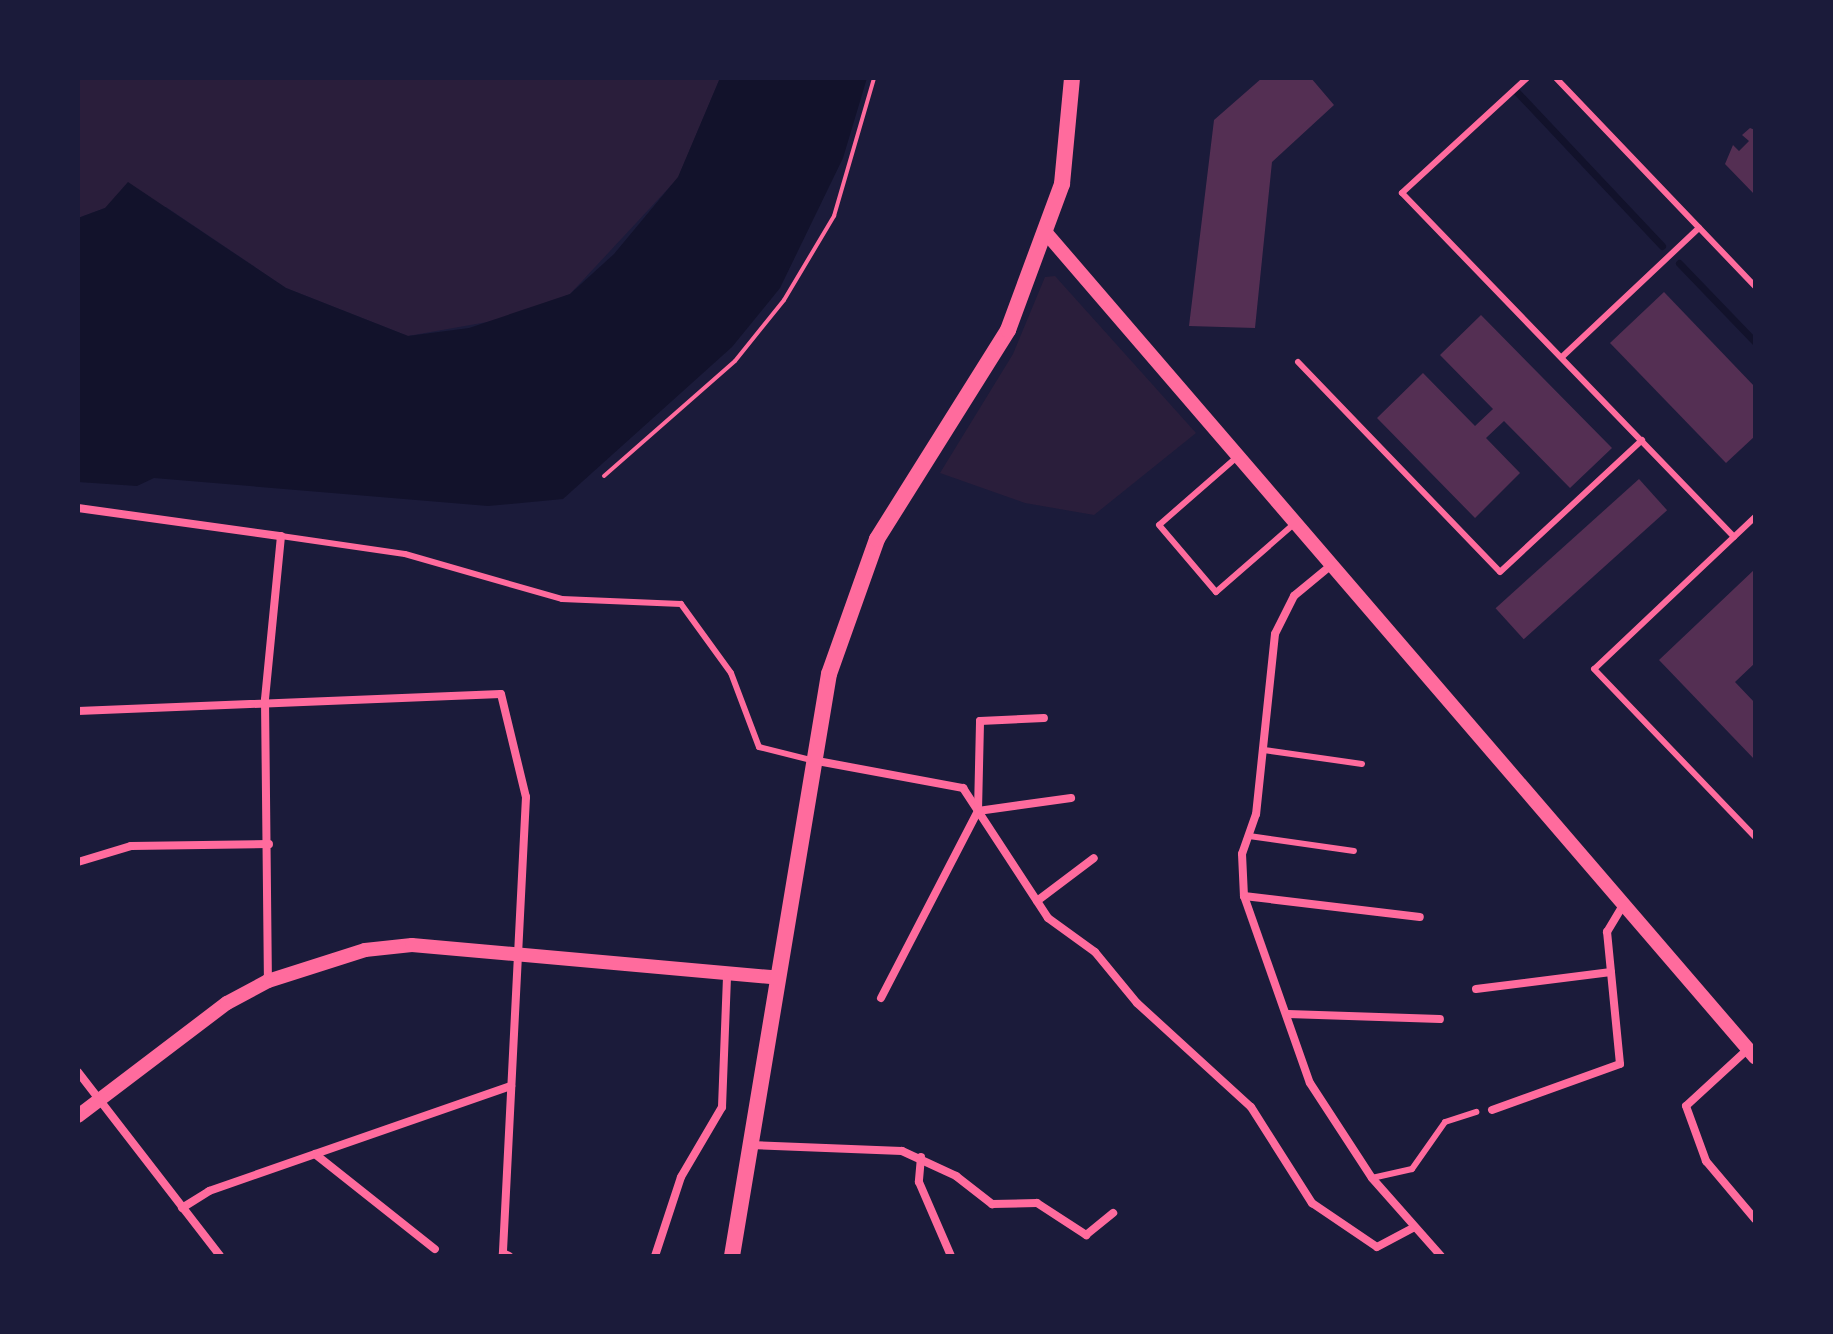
<!DOCTYPE html>
<style>
body{margin:0}
#map{position:relative;width:1833px;height:1334px;overflow:hidden;background:#1b1b3a;font-family:Commissioner,sans-serif}
div>[style]{position:absolute}
.green>*{inset:0;background:#2a1e3b}
.water>*{inset:0;background:#12122b}
.stream>*{height:7px;margin:-3.5px;padding:0 3.5px;transform-origin:3.5px;border-radius:3.5px;background:#12122b}
.building>*{inset:0;background:#542f53;transform-origin:0 0}
.path>*{height:4px;margin:-2px;padding:0 2px;transform-origin:2px;border-radius:2px;background:#ff6b9d}
.service>*{height:6px;margin:-3px;padding:0 3px;transform-origin:3px;border-radius:3px;background:#ff6b9d}
.minor>*{height:8px;margin:-4px;padding:0 4px;transform-origin:4px;border-radius:4px;background:#ff6b9d}
.tertiary>*{height:14px;margin:-7px;padding:0 7px;transform-origin:7px;border-radius:7px;background:#ff6b9d}
.secondary>*{height:16px;margin:-8px;padding:0 8px;transform-origin:8px;border-radius:8px;background:#ff6b9d}
span{translate:-50% -50%;white-space:nowrap;text-align:center;line-height:1.15;-webkit-text-stroke:7px #1b1b3a;paint-order:stroke}
.frame{position:absolute;inset:0;border:80px solid #1b1b3a;pointer-events:none}
</style>
<div id="map">
<div class="green">
<i style="clip-path:polygon(78px 78px,720px 78px,678px 178px,570px 294px,516px 317px,408px 336px,286px 288px,166px 207px,105px 208px,78px 218px)"></i>
<i style="clip-path:polygon(1055px 276px,1196px 433px,1094px 515px,1025px 503px,940px 473px,1013px 354px,1045px 277px)"></i>
</div>
<div class="water">
<i style="clip-path:polygon(720px 78px,867px 78px,843px 158px,780px 288px,732px 347px,563px 499px,488px 506px,154px 478px,137px 486px,78px 482px,78px 218px,105px 208px,128px 182px,286px 288px,408px 336px,469px 328px,570px 294px,614px 254px,678px 177px)"></i>
</div>
<div class="stream">
<i style="left:1516px;top:91px;width:213px;rotate:46.7deg"></i>
<i style="left:1679px;top:263px;width:110px;rotate:46.1deg"></i>
</div>
<div class="building">
<i style="clip-path:polygon(1262px 78px,1311px 78px,1334px 105px,1272px 162px,1255px 328px,1189px 326px,1214px 120px)"></i>
<i style="clip-path:polygon(1750px 128px,1755px 130px,1755px 195px,1725px 164px,1733px 145px,1739px 151px,1749px 141px,1742px 135px)"></i>
<i style="clip-path:polygon(1664px 292px,1755px 387px,1755px 436px,1726px 463px,1610px 343px)"></i>
<i style="clip-path:polygon(1481px 315px,1612px 448px,1570px 488px,1504px 421px,1486px 438px,1520px 473px,1475px 518px,1377px 418px,1423px 373px,1475px 426px,1493px 409px,1440px 355px)"></i>
<i style="left:1639px;top:479px;width:42px;height:193px;rotate:48deg"></i>
<i style="clip-path:polygon(1755px 569px,1755px 663px,1735px 682px,1755px 703px,1755px 760px,1659px 660px)"></i>
</div>
<div class="path">
<i style="left:604px;top:476px;width:174px;rotate:-41.3deg"></i>
<i style="left:735px;top:361px;width:78px;rotate:-51.2deg"></i>
<i style="left:784px;top:300px;width:98px;rotate:-59.2deg"></i>
<i style="left:834px;top:216px;width:144px;rotate:-73.8deg"></i>
</div>
<div class="service">
<i style="left:1527px;top:78px;width:170px;rotate:137.4deg"></i>
<i style="left:1402px;top:193px;width:478px;rotate:46deg"></i>
<i style="left:1556px;top:78px;width:288px;rotate:46.3deg"></i>
<i style="left:1563px;top:356px;width:187px;rotate:-43.3deg"></i>
<i style="left:1298px;top:362px;width:291px;rotate:46.1deg"></i>
<i style="left:1500px;top:572px;width:194px;rotate:-42.9deg"></i>
<i style="left:1237px;top:457px;width:103px;rotate:138.9deg"></i>
<i style="left:1159px;top:525px;width:88px;rotate:49.6deg"></i>
<i style="left:1216px;top:592px;width:103px;rotate:-41.1deg"></i>
<i style="left:1755px;top:517px;width:221px;rotate:136.6deg"></i>
<i style="left:1594px;top:669px;width:233px;rotate:46.2deg"></i>
<i style="left:281px;top:536px;width:125px;rotate:8.3deg"></i>
<i style="left:405px;top:554px;width:163px;rotate:16deg"></i>
<i style="left:562px;top:599px;width:119px;rotate:2.4deg"></i>
<i style="left:681px;top:604px;width:85px;rotate:54.1deg"></i>
<i style="left:731px;top:673px;width:79px;rotate:69.3deg"></i>
<i style="left:759px;top:747px;width:54px;rotate:14deg"></i>
<i style="left:1264px;top:750px;width:99px;rotate:8.1deg"></i>
<i style="left:1249px;top:836px;width:106px;rotate:8.1deg"></i>
<i style="left:1372px;top:1178px;width:41px;rotate:-12.7deg"></i>
<i style="left:1412px;top:1169px;width:57px;rotate:-54.9deg"></i>
<i style="left:1445px;top:1122px;width:33px;rotate:-18deg"></i>
</div>
<div class="minor">
<i style="left:78px;top:508px;width:205px;rotate:7.9deg"></i>
<i style="left:281px;top:536px;width:165px;rotate:95.6deg"></i>
<i style="left:265px;top:700px;width:281px;rotate:89.4deg"></i>
<i style="left:1329px;top:567px;width:45px;rotate:140.4deg"></i>
<i style="left:1294px;top:596px;width:42px;rotate:116.6deg"></i>
<i style="left:1275px;top:634px;width:181px;rotate:96deg"></i>
<i style="left:1256px;top:814px;width:42px;rotate:109.3deg"></i>
<i style="left:1242px;top:854px;width:42px;rotate:87.3deg"></i>
<i style="left:1244px;top:896px;width:198px;rotate:70.6deg"></i>
<i style="left:1310px;top:1083px;width:113px;rotate:56.9deg"></i>
<i style="left:1372px;top:1178px;width:104px;rotate:48.5deg"></i>
<i style="left:78px;top:711px;width:423px;rotate:-2.3deg"></i>
<i style="left:501px;top:694px;width:106px;rotate:76.4deg"></i>
<i style="left:526px;top:797px;width:457px;rotate:92.9deg"></i>
<i style="left:503px;top:1253px;width:7px;rotate:27deg"></i>
<i style="left:812px;top:760px;width:154px;rotate:10.5deg"></i>
<i style="left:963px;top:788px;width:155px;rotate:56.8deg"></i>
<i style="left:1048px;top:918px;width:58px;rotate:35.9deg"></i>
<i style="left:1095px;top:952px;width:66px;rotate:50.5deg"></i>
<i style="left:1137px;top:1003px;width:154px;rotate:42.4deg"></i>
<i style="left:1251px;top:1107px;width:114px;rotate:57.6deg"></i>
<i style="left:1312px;top:1203px;width:78px;rotate:34.1deg"></i>
<i style="left:1377px;top:1247px;width:40px;rotate:-28deg"></i>
<i style="left:978px;top:811px;width:94px;rotate:-8deg"></i>
<i style="left:78px;top:862px;width:55px;rotate:-16.8deg"></i>
<i style="left:131px;top:846px;width:138px;rotate:-0.8deg"></i>
<i style="left:1244px;top:896px;width:177px;rotate:6.8deg"></i>
<i style="left:1037px;top:901px;width:71px;rotate:-37deg"></i>
<i style="left:1476px;top:989px;width:136px;rotate:-7.2deg"></i>
<i style="left:881px;top:998px;width:211px;rotate:-62.6deg"></i>
<i style="left:978px;top:811px;width:90px;rotate:-88.7deg"></i>
<i style="left:980px;top:721px;width:64px;rotate:-2.7deg"></i>
<i style="left:1288px;top:1014px;width:152px;rotate:1.9deg"></i>
<i style="left:1748px;top:1049px;width:84px;rotate:137.4deg"></i>
<i style="left:1686px;top:1106px;width:59px;rotate:70deg"></i>
<i style="left:1706px;top:1161px;width:76px;rotate:49.8deg"></i>
<i style="left:78px;top:1072px;width:232px;rotate:52.3deg"></i>
<i style="left:1492px;top:1110px;width:136px;rotate:-19.8deg"></i>
<i style="left:1620px;top:1064px;width:133px;rotate:-95.6deg"></i>
<i style="left:1607px;top:932px;width:31px;rotate:-59deg"></i>
<i style="left:750px;top:1145px;width:152px;rotate:2.3deg"></i>
<i style="left:902px;top:1151px;width:60px;rotate:24.8deg"></i>
<i style="left:956px;top:1176px;width:46px;rotate:37.9deg"></i>
<i style="left:992px;top:1204px;width:45px;rotate:-1.3deg"></i>
<i style="left:1037px;top:1203px;width:59px;rotate:33.1deg"></i>
<i style="left:1086px;top:1235px;width:35px;rotate:-39deg"></i>
<i style="left:315px;top:1154px;width:153px;rotate:38.4deg"></i>
<i style="left:921px;top:1157px;width:25px;rotate:95deg"></i>
<i style="left:919px;top:1182px;width:81px;rotate:66.6deg"></i>
<i style="left:182px;top:1208px;width:32px;rotate:-32deg"></i>
<i style="left:209px;top:1191px;width:320px;rotate:-19.2deg"></i>
<i style="left:655px;top:1256px;width:83px;rotate:-71.8deg"></i>
<i style="left:681px;top:1177px;width:81px;rotate:-59.6deg"></i>
<i style="left:722px;top:1107px;width:131px;rotate:-87.8deg"></i>
</div>
<div class="tertiary">
<i style="left:1047px;top:234px;width:1086px;rotate:49.3deg"></i>
<i style="left:78px;top:1116px;width:187px;rotate:-37.2deg"></i>
<i style="left:227px;top:1003px;width:47px;rotate:-28.2deg"></i>
<i style="left:268px;top:981px;width:102px;rotate:-17.7deg"></i>
<i style="left:365px;top:950px;width:47px;rotate:-6.1deg"></i>
<i style="left:412px;top:945px;width:363px;rotate:5.1deg"></i>
</div>
<div class="secondary">
<i style="left:732px;top:1256px;width:590px;rotate:-80.54deg"></i>
<i style="left:829px;top:674px;width:143px;rotate:-70.4deg"></i>
<i style="left:877px;top:539px;width:247px;rotate:-57.9deg"></i>
<i style="left:1008px;top:330px;width:156px;rotate:-69.7deg"></i>
<i style="left:1062px;top:184px;width:106px;rotate:-84.6deg"></i>
</div>
<div class="frame"></div>
</div>
